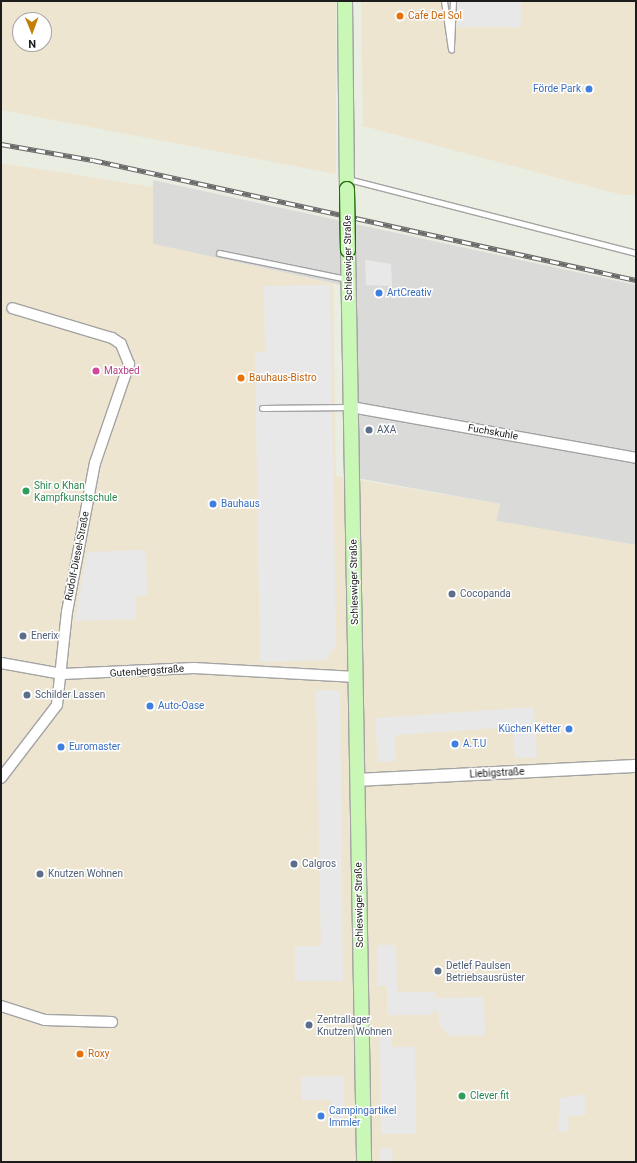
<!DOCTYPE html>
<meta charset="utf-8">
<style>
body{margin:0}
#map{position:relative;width:637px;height:1163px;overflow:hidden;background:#eaede2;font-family:Roboto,sans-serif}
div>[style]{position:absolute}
.residential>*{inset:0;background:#dadad9}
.commercial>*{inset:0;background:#eee5d1}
.parking>*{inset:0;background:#e8e8e8;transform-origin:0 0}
.round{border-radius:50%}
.roads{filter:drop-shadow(1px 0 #a3a3a3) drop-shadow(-1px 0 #a3a3a3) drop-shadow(0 1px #a3a3a3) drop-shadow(0 -1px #a3a3a3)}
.service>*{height:5px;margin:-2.5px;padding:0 2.5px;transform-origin:2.5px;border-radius:2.5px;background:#fff}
.minor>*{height:10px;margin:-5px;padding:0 5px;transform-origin:5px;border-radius:5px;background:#fff}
.tertiary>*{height:12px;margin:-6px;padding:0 6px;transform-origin:6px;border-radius:6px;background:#fff}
.secondary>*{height:14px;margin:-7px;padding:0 7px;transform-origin:7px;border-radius:7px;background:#c9f7b5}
.rail>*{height:4.5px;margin-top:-2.25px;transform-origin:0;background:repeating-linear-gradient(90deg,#fff 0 9px,#6a6a6a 0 18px);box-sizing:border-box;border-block:1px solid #6a6a6a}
.bridges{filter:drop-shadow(1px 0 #206f07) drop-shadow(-1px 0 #206f07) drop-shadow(0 1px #206f07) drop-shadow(0 -1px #206f07)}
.secondary-bridge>*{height:14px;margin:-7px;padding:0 7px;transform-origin:7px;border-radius:7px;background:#c9f7b5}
.dots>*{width:11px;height:11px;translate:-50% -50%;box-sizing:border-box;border:2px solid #fff;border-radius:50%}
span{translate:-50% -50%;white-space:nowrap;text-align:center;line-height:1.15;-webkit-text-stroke:3px #fff;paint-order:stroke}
.food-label{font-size:10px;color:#c56008}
.left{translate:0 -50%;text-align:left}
.shop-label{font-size:10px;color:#366cbe}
.right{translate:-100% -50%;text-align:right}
.street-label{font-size:10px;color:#1c1c1c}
.hotel-label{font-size:10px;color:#b23c85}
.service-label{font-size:10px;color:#4e5e75}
.leisure-label{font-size:10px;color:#27864d}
.frame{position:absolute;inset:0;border:2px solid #1c1c1c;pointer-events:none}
.north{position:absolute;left:12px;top:12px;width:40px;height:40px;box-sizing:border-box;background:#fff;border:1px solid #a4a4a4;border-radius:50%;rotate:179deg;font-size:11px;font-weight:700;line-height:16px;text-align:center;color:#1c1c1c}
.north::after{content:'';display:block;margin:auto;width:14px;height:18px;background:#c38005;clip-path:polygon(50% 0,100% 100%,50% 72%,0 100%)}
</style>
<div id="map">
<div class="residential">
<i style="clip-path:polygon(153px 180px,636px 285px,636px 545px,496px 521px,500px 504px,346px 476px,341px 285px,153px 244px)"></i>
</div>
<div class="commercial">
<i style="clip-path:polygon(evenodd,1px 1px,336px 1px,336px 174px,1px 110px,1px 1px,20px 20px,44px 20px,44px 44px,20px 44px,20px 20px)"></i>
<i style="clip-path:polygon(361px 1px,636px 1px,636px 195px,622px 195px,363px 126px)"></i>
<i style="clip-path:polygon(1px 163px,153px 187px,153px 244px,333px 283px,336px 476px,500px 504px,496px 521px,636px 545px,636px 1162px,1px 1162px)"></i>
</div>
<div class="parking">
<i style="left:457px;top:1px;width:64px;height:26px"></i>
<i style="clip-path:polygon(365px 260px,391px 264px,392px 286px,366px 285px)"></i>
<i style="clip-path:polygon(330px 285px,336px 645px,326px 660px,260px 662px,255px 353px,265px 352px,264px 286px)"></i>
<i style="clip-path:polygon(146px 550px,147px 595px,135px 596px,136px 619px,75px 621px,87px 552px)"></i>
<i style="clip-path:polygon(316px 690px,340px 690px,343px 981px,295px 981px,295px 946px,321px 946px)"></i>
<i style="clip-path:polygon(534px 707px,537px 757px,515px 758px,513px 727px,395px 735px,396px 761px,378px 762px,375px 718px)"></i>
<i style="clip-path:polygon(377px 945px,396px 945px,397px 992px,436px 992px,436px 998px,484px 997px,485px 1035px,450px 1036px,439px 1024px,439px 1014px,434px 1009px,432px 1015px,387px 1015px,387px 986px,377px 986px)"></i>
<i style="clip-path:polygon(380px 1034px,391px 1034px,392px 1047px,415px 1047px,416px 1134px,381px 1134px)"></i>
<i style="clip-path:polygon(344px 1076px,344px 1124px,332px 1124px,332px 1100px,302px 1100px,301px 1077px)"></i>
<i style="clip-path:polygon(586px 1094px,586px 1115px,568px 1116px,569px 1131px,558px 1131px,560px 1098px)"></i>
<i class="round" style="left:379px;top:1148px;width:14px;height:14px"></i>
</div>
<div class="roads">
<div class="service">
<i style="left:444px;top:1px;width:49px;rotate:81.7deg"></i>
<i style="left:451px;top:46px;width:45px;rotate:-87.5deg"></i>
<i style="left:348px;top:179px;width:297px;rotate:14.4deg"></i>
<i style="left:219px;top:253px;width:131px;rotate:11.5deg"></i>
<i style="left:262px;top:408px;width:88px;rotate:-0.7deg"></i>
</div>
<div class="minor">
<i style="left:351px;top:407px;width:290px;rotate:10.1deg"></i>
<i style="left:1px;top:663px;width:62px;rotate:10.2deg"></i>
<i style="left:62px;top:674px;width:132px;rotate:-2.6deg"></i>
<i style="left:194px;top:668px;width:162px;rotate:3.2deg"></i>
<i style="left:1px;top:778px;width:92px;rotate:-52.5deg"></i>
<i style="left:57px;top:705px;width:94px;rotate:-83.9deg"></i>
<i style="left:67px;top:612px;width:152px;rotate:-79.4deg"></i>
<i style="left:95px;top:463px;width:105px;rotate:-71deg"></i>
<i style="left:129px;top:364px;width:22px;rotate:-112deg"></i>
<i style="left:121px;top:344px;width:11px;rotate:-146deg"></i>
<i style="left:112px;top:338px;width:104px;rotate:-163.3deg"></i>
<i style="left:1px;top:1006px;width:46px;rotate:17.7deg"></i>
<i style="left:45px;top:1020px;width:67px;rotate:1.7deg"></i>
</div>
<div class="tertiary">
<i style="left:357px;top:780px;width:279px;rotate:-2.9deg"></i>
</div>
<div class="secondary">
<i style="left:345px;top:1px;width:188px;rotate:89.4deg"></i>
<i style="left:348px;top:250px;width:912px;rotate:88.99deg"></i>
</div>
</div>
<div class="rail">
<i style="left:1px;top:144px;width:93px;rotate:9.9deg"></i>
<i style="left:93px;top:160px;width:556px;rotate:12.46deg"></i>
</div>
<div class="bridges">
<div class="secondary-bridge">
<i style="left:347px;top:189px;width:61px;rotate:89.1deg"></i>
</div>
</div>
<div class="dots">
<i style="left:400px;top:16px;background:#e8710a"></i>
<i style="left:589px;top:89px;background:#3f7fe0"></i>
<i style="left:379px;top:293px;background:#3f7fe0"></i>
<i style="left:96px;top:371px;background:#d1479c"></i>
<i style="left:241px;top:378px;background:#e8710a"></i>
<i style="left:369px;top:430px;background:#5c6f8a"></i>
<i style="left:26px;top:491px;background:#2e9e5b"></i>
<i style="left:213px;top:504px;background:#3f7fe0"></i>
<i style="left:452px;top:594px;background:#5c6f8a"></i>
<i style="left:23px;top:636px;background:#5c6f8a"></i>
<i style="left:27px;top:695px;background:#5c6f8a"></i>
<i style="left:150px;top:706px;background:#3f7fe0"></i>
<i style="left:569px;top:729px;background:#3f7fe0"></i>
<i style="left:455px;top:744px;background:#3f7fe0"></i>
<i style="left:61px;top:747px;background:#3f7fe0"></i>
<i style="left:294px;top:864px;background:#5c6f8a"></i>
<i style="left:40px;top:874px;background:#5c6f8a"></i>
<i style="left:438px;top:971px;background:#5c6f8a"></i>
<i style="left:309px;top:1025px;background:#5c6f8a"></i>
<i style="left:80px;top:1054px;background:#e8710a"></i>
<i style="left:462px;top:1096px;background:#2e9e5b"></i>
<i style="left:321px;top:1116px;background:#3f7fe0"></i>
</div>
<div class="food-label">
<span class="left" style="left:408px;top:16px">Cafe Del Sol</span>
<span class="left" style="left:249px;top:378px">Bauhaus-Bistro</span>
<span class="left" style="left:88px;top:1054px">Roxy</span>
</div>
<div class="shop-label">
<span class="right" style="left:581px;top:89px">Förde Park</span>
<span class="left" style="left:387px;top:293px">ArtCreativ</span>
<span class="left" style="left:221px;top:504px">Bauhaus</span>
<span class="left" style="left:158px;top:706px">Auto-Oase</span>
<span class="right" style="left:561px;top:729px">Küchen Ketter</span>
<span class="left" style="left:463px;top:744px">A.T.U</span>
<span class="left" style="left:69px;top:747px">Euromaster</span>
<span class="left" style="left:329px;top:1116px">Campingartikel<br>Immler</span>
</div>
<div class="street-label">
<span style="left:348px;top:258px;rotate:-91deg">Schleswiger Straße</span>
<span style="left:493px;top:432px;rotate:10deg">Fuchskuhle</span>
<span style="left:77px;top:556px;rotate:-79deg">Rudolf-Diesel-Straße</span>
<span style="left:354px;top:582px;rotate:-91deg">Schleswiger Straße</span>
<span style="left:147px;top:671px;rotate:-4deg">Gutenbergstraße</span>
<span style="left:497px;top:773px;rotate:-3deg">Liebigstraße</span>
<span style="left:359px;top:905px;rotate:-91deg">Schleswiger Straße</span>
</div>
<div class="hotel-label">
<span class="left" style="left:104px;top:371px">Maxbed</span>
</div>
<div class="service-label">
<span class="left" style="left:377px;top:430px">AXA</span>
<span class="left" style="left:460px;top:594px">Cocopanda</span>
<span class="left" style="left:31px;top:636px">Enerix</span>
<span class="left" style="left:35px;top:695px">Schilder Lassen</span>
<span class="left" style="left:302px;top:864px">Calgros</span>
<span class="left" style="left:48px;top:874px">Knutzen Wohnen</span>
<span class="left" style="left:446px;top:971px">Detlef Paulsen<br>Betriebsausrüster</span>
<span class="left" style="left:317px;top:1025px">Zentrallager<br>Knutzen Wohnen</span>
</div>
<div class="leisure-label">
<span class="left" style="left:34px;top:491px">Shir o Khan<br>Kampfkunstschule</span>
<span class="left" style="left:470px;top:1096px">Clever fit</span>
</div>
<div class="frame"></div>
<div class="north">N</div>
</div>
